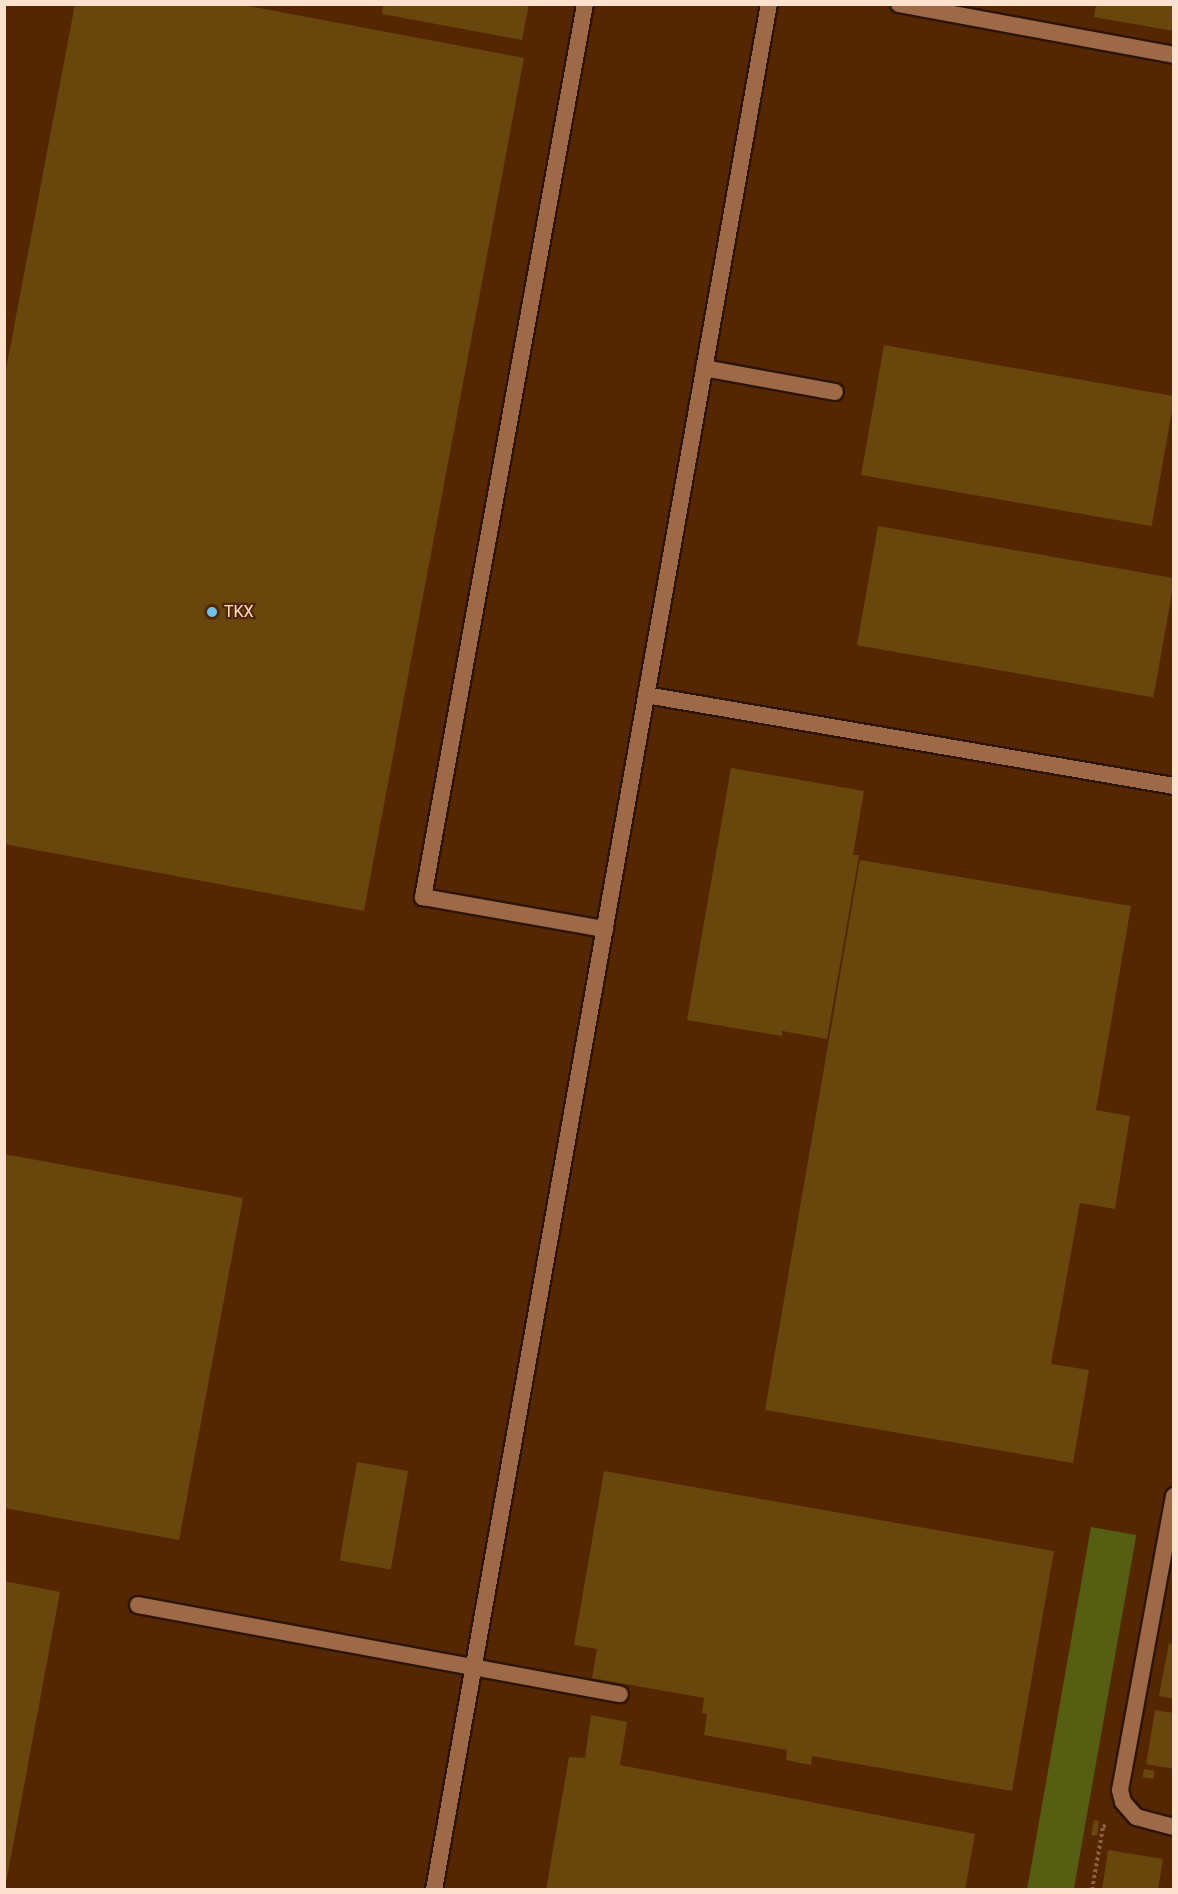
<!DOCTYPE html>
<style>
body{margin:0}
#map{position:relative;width:1178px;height:1894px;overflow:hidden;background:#542700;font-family:Roboto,sans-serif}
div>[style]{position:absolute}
.green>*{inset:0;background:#565e11;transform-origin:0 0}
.building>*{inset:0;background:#68460c;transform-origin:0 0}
.path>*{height:4px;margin-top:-2px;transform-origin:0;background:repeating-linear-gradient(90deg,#8b6343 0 3px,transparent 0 6px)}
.roads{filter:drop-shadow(2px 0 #2e1503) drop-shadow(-2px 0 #2e1503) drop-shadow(0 2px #2e1503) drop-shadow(0 -2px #2e1503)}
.service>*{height:16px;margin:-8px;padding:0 8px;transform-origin:8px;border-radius:8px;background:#9d6946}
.minor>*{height:16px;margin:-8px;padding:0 8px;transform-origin:8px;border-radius:8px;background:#9d6946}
.tertiary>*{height:16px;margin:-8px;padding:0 8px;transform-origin:8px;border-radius:8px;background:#9d6946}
.dots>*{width:16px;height:16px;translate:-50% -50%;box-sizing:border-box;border:3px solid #542700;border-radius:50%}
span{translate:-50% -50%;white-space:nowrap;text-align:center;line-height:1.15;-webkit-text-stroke:4.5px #542700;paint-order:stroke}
.poi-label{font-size:16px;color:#fee1ce}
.left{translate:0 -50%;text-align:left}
.frame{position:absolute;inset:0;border:6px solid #fee1ce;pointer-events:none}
</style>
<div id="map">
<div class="green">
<i style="left:1091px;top:1527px;width:46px;height:368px;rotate:10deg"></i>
</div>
<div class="building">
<i style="clip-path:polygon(75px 4px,238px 4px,524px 58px,364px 911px,4px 844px,4px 380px)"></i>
<i style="clip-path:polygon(383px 4px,529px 4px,522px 40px,382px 14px)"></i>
<i style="clip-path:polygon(1096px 4px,1174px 4px,1174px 31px,1094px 17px)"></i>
<i style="left:884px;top:345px;width:295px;height:132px;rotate:10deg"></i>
<i style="left:878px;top:526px;width:301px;height:121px;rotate:10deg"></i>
<i style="clip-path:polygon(731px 768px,864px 791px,853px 855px,859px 855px,827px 1039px,782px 1031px,782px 1036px,687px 1020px)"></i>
<i style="clip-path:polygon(860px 860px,1131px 906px,1096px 1110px,1130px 1116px,1115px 1209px,1080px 1203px,1051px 1364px,1089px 1370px,1073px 1463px,765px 1410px)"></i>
<i style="clip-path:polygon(4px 1154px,243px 1198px,179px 1540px,4px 1508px)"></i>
<i style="left:357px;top:1462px;width:52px;height:100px;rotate:10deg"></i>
<i style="clip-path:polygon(604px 1471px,1054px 1551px,1012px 1791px,812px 1756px,811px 1765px,786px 1760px,787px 1750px,704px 1735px,707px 1714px,702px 1713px,704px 1698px,592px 1678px,597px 1649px,574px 1645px)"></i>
<i style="clip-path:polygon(4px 1581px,60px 1592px,6px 1883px,4px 1883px)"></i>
<i style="clip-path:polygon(1169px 1643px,1174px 1644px,1174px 1699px,1159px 1696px)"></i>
<i style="clip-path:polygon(1155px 1710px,1174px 1713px,1174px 1769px,1146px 1764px)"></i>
<i style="clip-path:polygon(591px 1715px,627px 1722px,620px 1765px,975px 1834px,965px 1890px,546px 1890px,569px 1757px,585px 1758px)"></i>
<i style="left:1144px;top:1769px;width:11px;height:8px;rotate:10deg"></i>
<i style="clip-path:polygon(1094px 1820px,1099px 1821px,1097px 1836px,1091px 1835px)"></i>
<i style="clip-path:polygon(1108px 1850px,1163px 1859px,1158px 1890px,1102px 1890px)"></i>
</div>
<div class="path">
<i style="left:1092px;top:1890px;width:64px;rotate:-80.1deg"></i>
<i style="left:1103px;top:1827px;width:5px;rotate:-37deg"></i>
</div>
<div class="roads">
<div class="service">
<i style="left:585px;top:4px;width:908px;rotate:100.28deg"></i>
<i style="left:423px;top:897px;width:185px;rotate:10deg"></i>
<i style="left:899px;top:4px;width:280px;rotate:10.5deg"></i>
<i style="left:704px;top:368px;width:133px;rotate:10.4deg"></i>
<i style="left:138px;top:1605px;width:490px;rotate:10.5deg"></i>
</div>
<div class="minor">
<i style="left:1174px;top:1496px;width:299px;rotate:100.4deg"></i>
<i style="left:1120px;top:1790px;width:12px;rotate:76deg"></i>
<i style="left:1123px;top:1802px;width:20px;rotate:49deg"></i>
<i style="left:1136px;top:1817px;width:39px;rotate:15deg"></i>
</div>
<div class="tertiary">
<i style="left:646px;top:695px;width:536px;rotate:9.78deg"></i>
<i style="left:434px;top:1890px;width:1916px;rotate:-79.93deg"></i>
</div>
</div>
<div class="dots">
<i style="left:212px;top:612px;background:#6dc2f3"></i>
</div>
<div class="poi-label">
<span class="left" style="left:224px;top:612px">TKX</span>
</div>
<div class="frame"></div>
</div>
